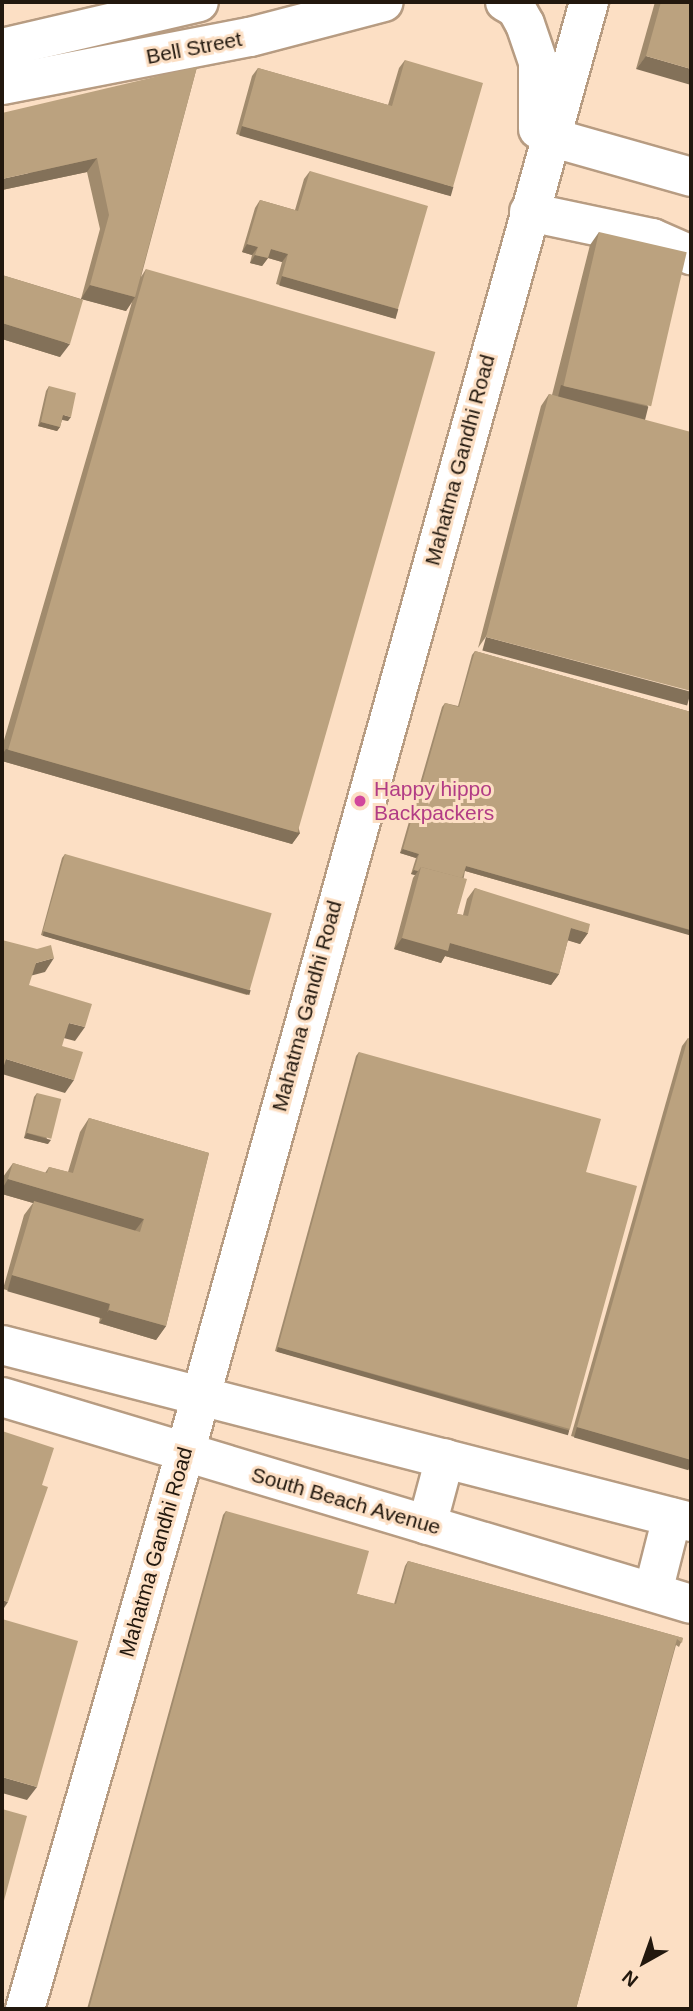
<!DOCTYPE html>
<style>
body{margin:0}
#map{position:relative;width:693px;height:2011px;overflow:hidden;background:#fcdfc4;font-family:Helvetica,sans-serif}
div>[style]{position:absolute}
.roads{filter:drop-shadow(2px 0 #b79c82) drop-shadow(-2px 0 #b79c82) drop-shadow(0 2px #b79c82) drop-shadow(0 -2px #b79c82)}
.minor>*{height:38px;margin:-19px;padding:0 19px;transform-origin:19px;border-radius:19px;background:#fff}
.major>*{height:38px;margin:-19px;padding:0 19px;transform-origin:19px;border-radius:19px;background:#fff}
.wall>*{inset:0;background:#a18b6d}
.shaded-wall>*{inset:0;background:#837159;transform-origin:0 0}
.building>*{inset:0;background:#bba27f;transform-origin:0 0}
.dots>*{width:19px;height:19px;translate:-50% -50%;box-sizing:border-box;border:4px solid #fcdfc4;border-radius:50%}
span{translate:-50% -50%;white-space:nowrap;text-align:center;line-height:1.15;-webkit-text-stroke:6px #fcdfc4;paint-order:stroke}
.street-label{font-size:21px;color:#22180e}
.hotel-label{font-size:21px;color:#b23c85}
.left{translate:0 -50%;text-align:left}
.frame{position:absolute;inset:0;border:4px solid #22180e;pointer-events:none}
.north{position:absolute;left:609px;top:1927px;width:70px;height:70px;-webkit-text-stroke:5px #fcdfc4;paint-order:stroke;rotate:220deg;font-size:19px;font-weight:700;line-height:28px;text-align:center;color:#22180e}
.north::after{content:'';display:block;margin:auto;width:24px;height:32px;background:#22180e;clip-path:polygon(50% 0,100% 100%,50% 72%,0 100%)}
</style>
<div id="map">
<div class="roads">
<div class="minor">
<i style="left:550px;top:137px;width:147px;rotate:15.8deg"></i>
<i style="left:529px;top:212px;width:126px;rotate:11.9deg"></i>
<i style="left:652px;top:238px;width:43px;rotate:23.6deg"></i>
<i style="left:2px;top:1345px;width:711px;rotate:14.41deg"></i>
<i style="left:2px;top:1397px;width:719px;rotate:16.72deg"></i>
<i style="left:427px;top:1525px;width:69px;rotate:-75deg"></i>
<i style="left:653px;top:1592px;width:77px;rotate:-75.8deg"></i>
</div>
<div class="major">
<i style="left:505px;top:2px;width:13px;rotate:29deg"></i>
<i style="left:516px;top:8px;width:18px;rotate:61deg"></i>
<i style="left:525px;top:24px;width:40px;rotate:71.1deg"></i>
<i style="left:538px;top:62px;width:67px;rotate:90deg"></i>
<i style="left:2px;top:48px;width:202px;rotate:-13.1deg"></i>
<i style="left:2px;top:85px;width:253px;rotate:-11deg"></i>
<i style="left:250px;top:37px;width:138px;rotate:-14.6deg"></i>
<i style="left:25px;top:2009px;width:579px;rotate:-73.95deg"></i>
<i style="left:185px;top:1453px;width:1506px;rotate:-74.44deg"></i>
</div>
</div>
<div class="wall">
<i style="clip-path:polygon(655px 2px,691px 2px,636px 69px)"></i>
<i style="clip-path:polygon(405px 60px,447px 195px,236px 134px,252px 76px,258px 68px,388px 105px,399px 68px)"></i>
<i style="clip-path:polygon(197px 67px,141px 277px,146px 269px,300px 833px,292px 844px,2px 761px,2px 747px,132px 302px,126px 311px,82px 299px,60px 357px,2px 339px,2px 275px,81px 299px,100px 229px,87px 172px,2px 190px)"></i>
<i style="clip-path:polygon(310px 171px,398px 309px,393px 318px,276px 284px,282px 262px,268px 258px,262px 266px,250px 263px,252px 255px,242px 252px,255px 208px,260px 200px,295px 210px,304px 179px)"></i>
<i style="clip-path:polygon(599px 232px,648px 407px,478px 648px,541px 406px,549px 394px,552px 395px,590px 245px)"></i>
<i style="clip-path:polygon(49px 386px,68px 421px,62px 420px,60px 427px,57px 431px,38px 426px,46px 391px)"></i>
<i style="clip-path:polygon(475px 651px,691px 712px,691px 935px,465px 871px,457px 914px,463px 915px,467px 899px,475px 888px,588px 933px,580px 944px,568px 940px,559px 974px,551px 985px,445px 956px,441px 963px,394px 949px,413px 878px,415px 875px,411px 874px,416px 858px,400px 853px,442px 707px,445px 703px,458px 706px,472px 655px)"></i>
<i style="clip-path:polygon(65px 854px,250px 991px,247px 995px,41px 935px,62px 858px)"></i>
<i style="clip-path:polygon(688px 1038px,691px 1470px,571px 1436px,682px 1046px)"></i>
<i style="clip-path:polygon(359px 1052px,570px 1429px,567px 1433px,275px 1351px,356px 1056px)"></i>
<i style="clip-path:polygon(37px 1093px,48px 1144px,24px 1138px,34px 1097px)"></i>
<i style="clip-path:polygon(89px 1118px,209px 1153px,166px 1326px,156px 1340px,99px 1323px,100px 1317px,3px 1289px,24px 1215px,33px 1203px,2px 1194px,2px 1183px,3px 1177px,13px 1163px,45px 1173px,49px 1167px,68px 1172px,80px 1132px)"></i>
<i style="clip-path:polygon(226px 1511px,357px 1594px,394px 1604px,405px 1566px,408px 1561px,683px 1638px,679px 1647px,676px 1645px,576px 2009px,87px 2009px,223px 1515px)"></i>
</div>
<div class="shaded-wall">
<i style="clip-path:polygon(646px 56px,691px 69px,691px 85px,636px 69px)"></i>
<i style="left:242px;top:126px;width:220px;height:10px;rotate:16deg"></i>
<i style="clip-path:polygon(97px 158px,87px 172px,2px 190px,2px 179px)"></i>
<i style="clip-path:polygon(247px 244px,258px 247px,252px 255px,242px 252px)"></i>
<i style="clip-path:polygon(271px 249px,288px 254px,282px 262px,265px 257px)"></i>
<i style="clip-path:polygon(255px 255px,268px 258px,262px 266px,250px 263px)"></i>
<i style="left:282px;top:276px;width:121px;height:10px;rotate:16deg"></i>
<i style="clip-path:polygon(90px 285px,135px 297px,126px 311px,81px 299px)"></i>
<i style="clip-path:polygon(2px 323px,70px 344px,60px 357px,2px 339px)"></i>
<i style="left:561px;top:385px;width:90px;height:17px;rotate:14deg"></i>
<i style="clip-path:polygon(63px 415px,71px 417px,68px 421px,60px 419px)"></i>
<i style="clip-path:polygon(41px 422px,60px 427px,57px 431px,38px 426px)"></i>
<i style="left:486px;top:637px;width:212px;height:14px;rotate:15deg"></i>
<i style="clip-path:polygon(6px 749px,300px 833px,292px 844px,2px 761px,2px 755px)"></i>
<i style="clip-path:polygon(403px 849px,419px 854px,416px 858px,400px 853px)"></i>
<i style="left:466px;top:866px;width:234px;height:5px;rotate:16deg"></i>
<i style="clip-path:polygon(414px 870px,418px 871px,415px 875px,411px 874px)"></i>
<i style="clip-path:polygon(571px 928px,588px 933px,580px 944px,563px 939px)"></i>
<i style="left:44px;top:931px;width:215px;height:5px;rotate:16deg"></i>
<i style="clip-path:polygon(402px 938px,450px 943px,559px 974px,551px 985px,445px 956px,441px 963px,394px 949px)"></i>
<i style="clip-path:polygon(54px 958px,45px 972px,26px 977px,36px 963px)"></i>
<i style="clip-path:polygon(69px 1023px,85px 1027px,75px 1041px,60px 1037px)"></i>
<i style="clip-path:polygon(6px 1059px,74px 1080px,65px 1093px,2px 1074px,2px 1064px)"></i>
<i style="clip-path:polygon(27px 1133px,51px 1140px,48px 1144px,24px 1138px)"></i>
<i style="clip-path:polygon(8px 1179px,144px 1219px,134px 1232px,2px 1194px,2px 1189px)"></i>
<i style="left:12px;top:1275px;width:102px;height:17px;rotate:16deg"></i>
<i style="clip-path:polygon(109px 1310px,166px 1326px,156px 1340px,99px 1323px)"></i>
<i style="left:278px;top:1347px;width:303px;height:5px;rotate:16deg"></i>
<i style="left:577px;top:1427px;width:119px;height:11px;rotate:16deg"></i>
<i style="clip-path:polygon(2px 1600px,8px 1602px,2px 1611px)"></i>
<i style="clip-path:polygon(2px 1777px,37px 1787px,27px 1800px,2px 1793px)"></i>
</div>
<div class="building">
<i style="clip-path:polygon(661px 2px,691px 2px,691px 69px,646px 56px)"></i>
<i style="clip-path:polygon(405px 60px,483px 83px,453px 187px,242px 126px,258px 68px,392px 106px)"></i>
<i style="clip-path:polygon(197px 67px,135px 297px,90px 285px,109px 215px,97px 158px,2px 179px,2px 113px)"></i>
<i style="clip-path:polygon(310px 171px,428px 206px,398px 309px,282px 276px,288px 254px,271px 249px,268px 258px,255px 255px,258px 247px,247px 244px,260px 200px,298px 211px)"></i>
<i style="left:599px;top:232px;width:90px;height:158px;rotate:13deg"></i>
<i style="left:146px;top:269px;width:301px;height:500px;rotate:16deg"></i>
<i style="clip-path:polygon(2px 275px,83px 300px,70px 344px,2px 323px)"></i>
<i style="clip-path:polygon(49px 386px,76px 393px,71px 417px,63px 415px,60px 427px,41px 422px)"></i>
<i style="clip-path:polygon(549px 394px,691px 432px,691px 691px,486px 637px)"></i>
<i style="clip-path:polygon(475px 651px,691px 712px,691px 930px,466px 866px,462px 878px,421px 867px,418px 871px,414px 870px,419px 854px,403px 849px,445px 703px,459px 707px)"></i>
<i style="left:65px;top:854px;width:215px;height:80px;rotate:16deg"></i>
<i style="clip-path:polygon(421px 867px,467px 879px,457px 914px,468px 916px,475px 888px,590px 924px,588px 933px,571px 928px,559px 974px,450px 943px,448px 951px,402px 938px)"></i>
<i style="clip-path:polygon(2px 940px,37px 949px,51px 945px,54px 958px,36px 963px,29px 985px,92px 1004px,85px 1027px,69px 1023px,62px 1046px,83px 1052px,74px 1080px,6px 1059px,2px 1072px)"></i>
<i style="clip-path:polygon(688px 1038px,691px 1039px,691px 1460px,577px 1427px)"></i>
<i style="clip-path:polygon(359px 1052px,601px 1119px,586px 1172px,637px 1186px,570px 1429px,278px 1347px)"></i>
<i style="left:37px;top:1093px;width:25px;height:41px;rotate:14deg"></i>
<i style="clip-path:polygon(89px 1118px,209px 1153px,166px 1326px,109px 1310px,110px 1304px,12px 1275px,34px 1201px,140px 1232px,144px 1219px,8px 1179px,13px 1163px,47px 1173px,49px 1167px,73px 1173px)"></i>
<i style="clip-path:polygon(2px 1431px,54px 1448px,42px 1485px,48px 1487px,8px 1602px,2px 1600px)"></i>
<i style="clip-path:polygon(226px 1511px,369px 1551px,357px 1594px,396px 1604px,408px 1561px,683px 1638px,682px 1643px,677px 1639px,576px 2009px,89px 2009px)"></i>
<i style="clip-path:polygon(2px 1619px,78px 1641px,37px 1787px,2px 1777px)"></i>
<i style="clip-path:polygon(2px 1809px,27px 1816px,2px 1908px)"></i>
</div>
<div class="dots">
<i style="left:360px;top:801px;background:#d1479c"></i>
</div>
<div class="street-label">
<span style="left:194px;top:48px;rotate:-11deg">Bell Street</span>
<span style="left:460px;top:460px;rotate:-75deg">Mahatma Gandhi Road</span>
<span style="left:307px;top:1006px;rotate:-75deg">Mahatma Gandhi Road</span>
<span style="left:346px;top:1501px;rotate:16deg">South Beach Avenue</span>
<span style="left:156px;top:1552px;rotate:-74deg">Mahatma Gandhi Road</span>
</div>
<div class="hotel-label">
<span class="left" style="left:374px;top:801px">Happy hippo<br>Backpackers</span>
</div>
<div class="frame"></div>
<div class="north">N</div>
</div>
